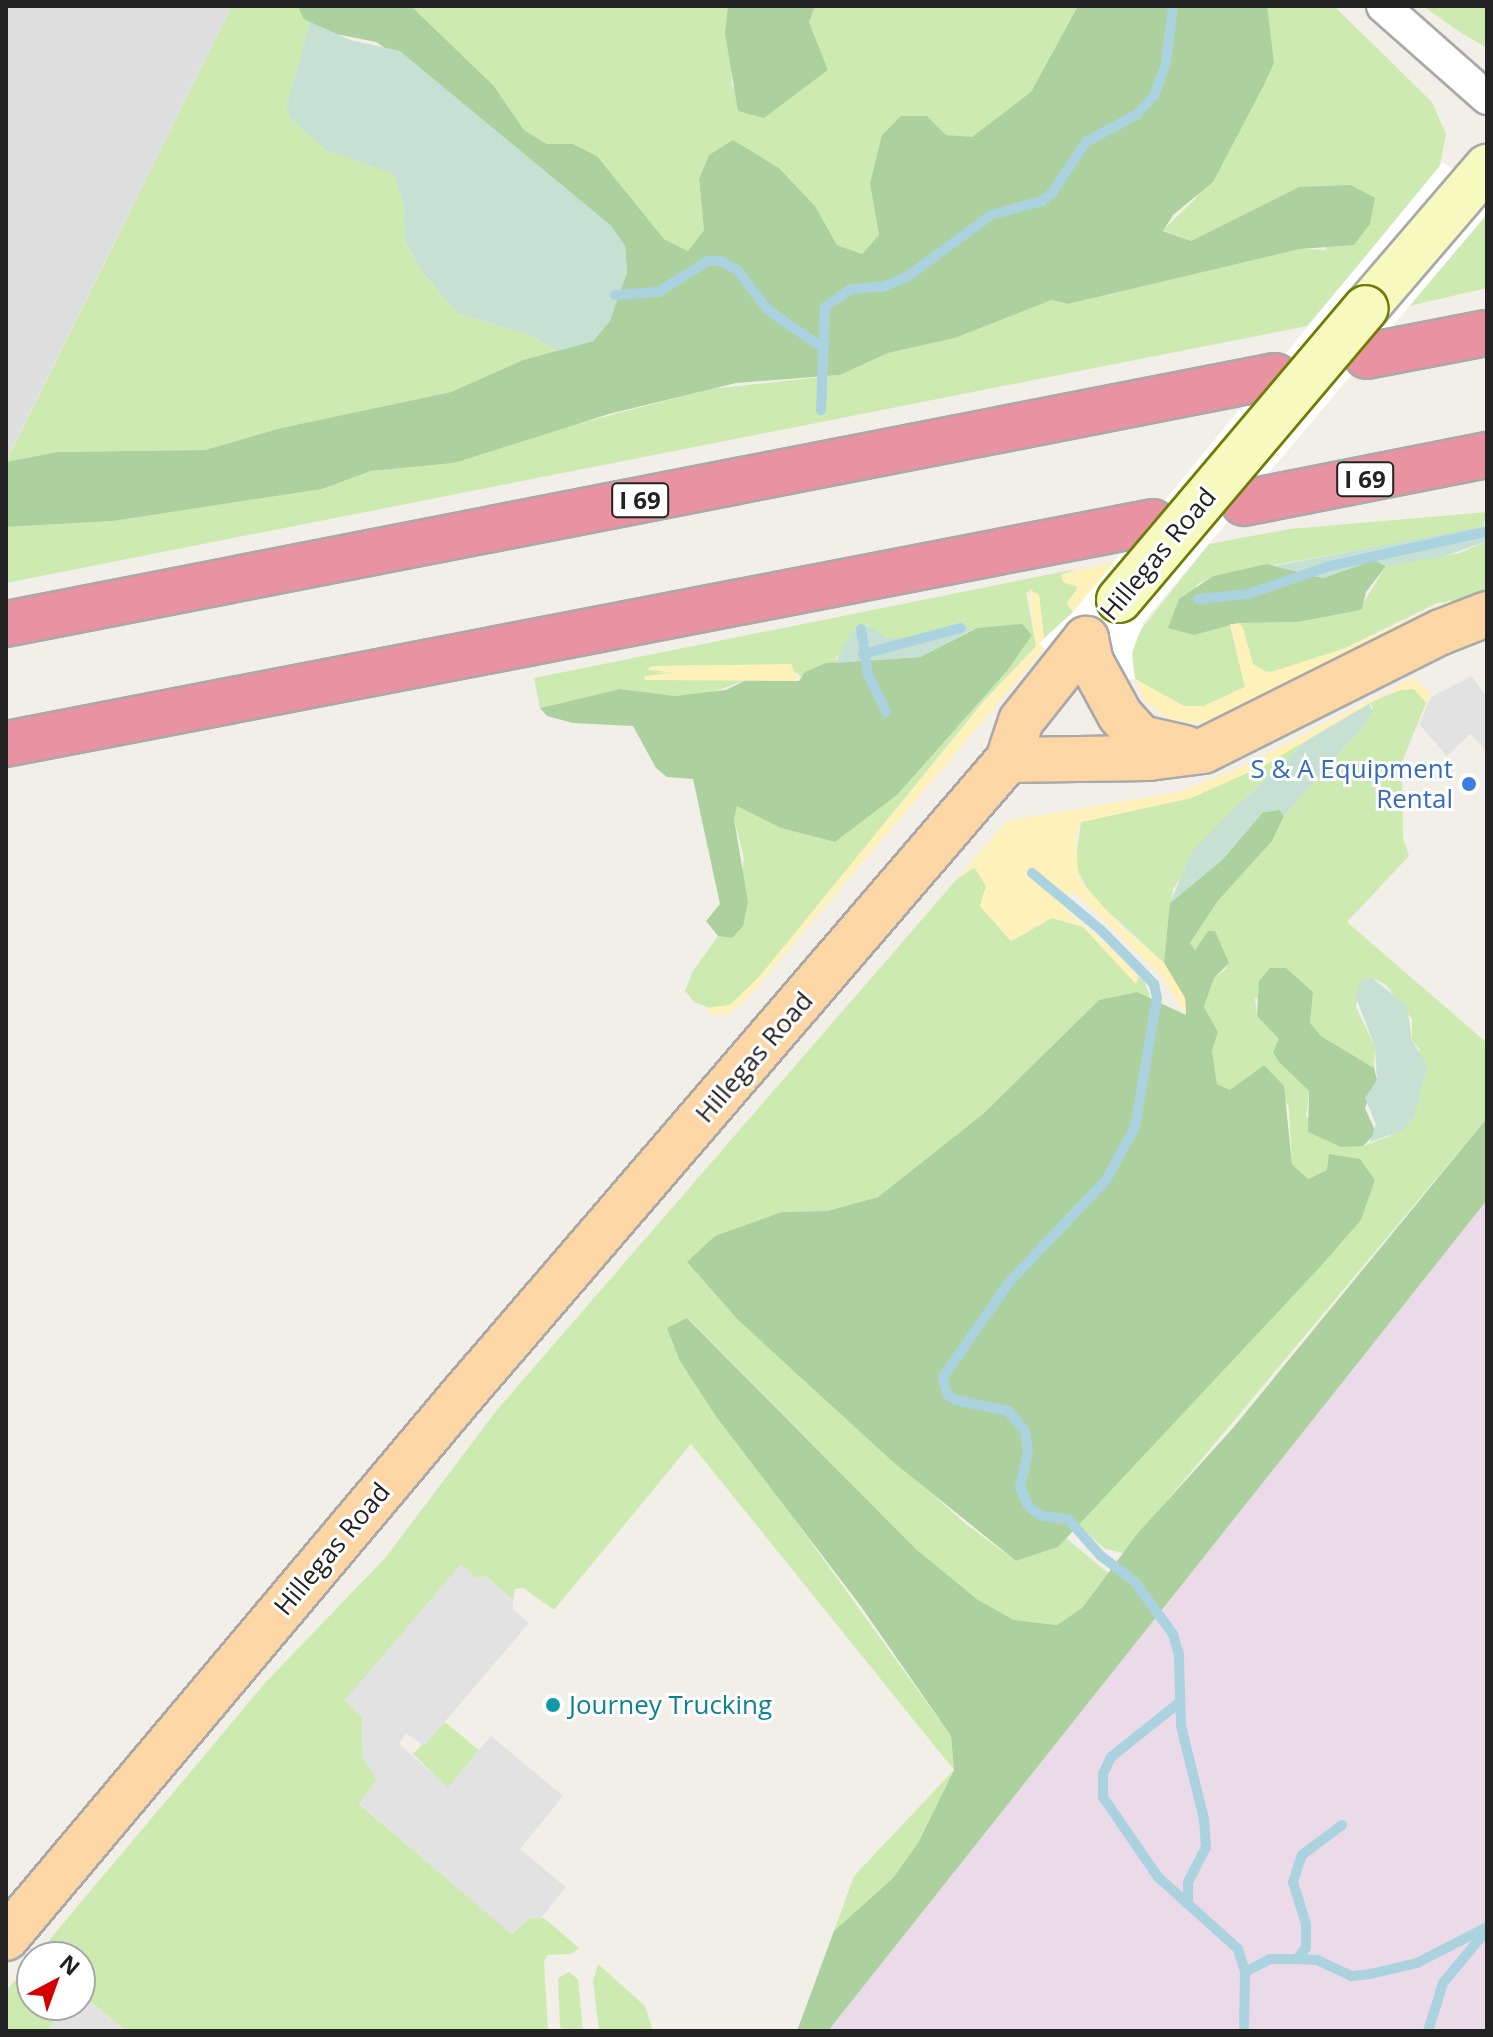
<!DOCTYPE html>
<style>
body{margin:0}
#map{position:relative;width:1493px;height:2037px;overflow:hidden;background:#f2efe9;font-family:"Open Sans",sans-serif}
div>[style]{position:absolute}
.residential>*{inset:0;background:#e0dfdf}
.industrial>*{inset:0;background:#ebdbe8}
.grass>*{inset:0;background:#cdebb0}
.forest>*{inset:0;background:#add19e}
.wetland>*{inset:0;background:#c6e0d4}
.sand>*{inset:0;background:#fff1ba}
.parking>*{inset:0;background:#e2e2e2}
.pier>*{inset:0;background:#fff}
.stream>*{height:10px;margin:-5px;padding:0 5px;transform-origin:5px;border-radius:5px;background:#aad3df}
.roads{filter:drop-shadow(2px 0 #a9a9a9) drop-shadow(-2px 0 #a9a9a9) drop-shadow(0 2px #a9a9a9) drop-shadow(0 -2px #a9a9a9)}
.street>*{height:32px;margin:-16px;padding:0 16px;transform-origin:16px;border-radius:16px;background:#fff}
.secondary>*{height:44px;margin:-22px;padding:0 22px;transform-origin:22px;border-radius:22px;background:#f7fabf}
.primary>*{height:44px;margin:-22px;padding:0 22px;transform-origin:22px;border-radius:22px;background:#fcd6a4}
.highway>*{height:44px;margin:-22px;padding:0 22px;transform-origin:22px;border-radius:22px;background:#e892a2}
.bridges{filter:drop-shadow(2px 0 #707d05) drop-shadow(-2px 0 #707d05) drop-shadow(0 2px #707d05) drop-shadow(0 -2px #707d05)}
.secondary-bridge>*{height:44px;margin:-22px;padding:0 22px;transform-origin:22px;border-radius:22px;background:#f7fabf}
.dots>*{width:22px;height:22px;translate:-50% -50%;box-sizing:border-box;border:4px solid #fff;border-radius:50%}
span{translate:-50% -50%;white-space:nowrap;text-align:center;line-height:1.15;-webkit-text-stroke:6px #fff;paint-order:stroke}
.shield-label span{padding:2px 6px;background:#fff;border:2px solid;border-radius:6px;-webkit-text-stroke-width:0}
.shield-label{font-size:24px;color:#222;font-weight:700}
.street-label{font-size:26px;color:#222}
.shop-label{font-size:26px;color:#366cbe}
.right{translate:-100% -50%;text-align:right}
.culture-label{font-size:26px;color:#0d838f}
.left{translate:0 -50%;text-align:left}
.frame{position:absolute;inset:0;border:8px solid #222;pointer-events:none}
.north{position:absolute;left:16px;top:1941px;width:80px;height:80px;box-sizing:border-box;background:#fff;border:2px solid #a7a7a7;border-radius:50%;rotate:41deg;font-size:22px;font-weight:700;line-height:32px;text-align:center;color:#222}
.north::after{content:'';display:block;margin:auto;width:28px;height:36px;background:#d40000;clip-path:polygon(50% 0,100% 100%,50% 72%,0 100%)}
</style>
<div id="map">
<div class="residential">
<i style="clip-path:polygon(6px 6px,232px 6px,6px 461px)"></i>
</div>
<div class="industrial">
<i style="clip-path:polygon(1487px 1200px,1487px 2031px,828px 2031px)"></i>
</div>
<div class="grass">
<i style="clip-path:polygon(232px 6px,298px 6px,310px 22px,286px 107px,361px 160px,393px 174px,403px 202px,405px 241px,421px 271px,457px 313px,529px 335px,558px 351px,523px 360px,451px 392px,281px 428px,205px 450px,57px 452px,6px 462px)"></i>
<i style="clip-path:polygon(411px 6px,728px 6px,732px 86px,763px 118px,828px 70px,809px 22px,815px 6px,1078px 6px,1031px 93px,972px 138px,946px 135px,870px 184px,879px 235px,862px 254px,837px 245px,815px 206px,779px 168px,733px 141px,699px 179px,704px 230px,688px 251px,664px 239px,597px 156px,573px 144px,547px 144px,524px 130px,494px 86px)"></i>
<i style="clip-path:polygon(1267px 6px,1334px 6px,1432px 102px,1446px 134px,1439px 169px,1307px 326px,6px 583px,6px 527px,113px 521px,322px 489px,371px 471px,454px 463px,528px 437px,710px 389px,840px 375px,888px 353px,955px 338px,1052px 300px,1068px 304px,1300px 249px,1327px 250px,1299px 187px,1191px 241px,1163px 230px,1194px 200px,1225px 158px,1263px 87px)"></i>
<i style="clip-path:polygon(1423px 6px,1487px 6px,1487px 48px,1461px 33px)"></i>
<i style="clip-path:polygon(1487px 214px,1487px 288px,1409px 306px)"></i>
<i style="clip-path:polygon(1487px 512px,1483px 528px,1213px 576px,1196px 585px,1194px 635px,1230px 624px,1245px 687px,1204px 706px,1184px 706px,1135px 679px,1130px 662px,1135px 637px,1209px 544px,1290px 529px)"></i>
<i style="clip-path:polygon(1487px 541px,1487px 595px,1454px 604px,1439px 602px,1343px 649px,1279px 672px,1260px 671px,1253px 664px,1238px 623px,1297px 622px,1364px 602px,1386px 566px,1460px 553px)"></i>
<i style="clip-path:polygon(1076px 569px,1061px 575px,1063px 582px,1078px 587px,1067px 603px,1073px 612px,1044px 638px,1039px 595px,1026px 592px,1036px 646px,983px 702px,760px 976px,730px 1005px,712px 1009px,694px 1002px,685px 991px,693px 971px,718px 936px,732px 938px,744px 858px,734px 819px,737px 806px,781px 828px,835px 842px,897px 795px,1007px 671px,1022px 624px,972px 630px,961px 623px,917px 638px,887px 638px,837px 656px,835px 663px,800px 677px,798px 673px,688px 665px,656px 673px,678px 672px,676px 676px,645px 676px,746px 680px,708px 694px,675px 696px,620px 689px,540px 708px,534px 678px)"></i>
<i style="clip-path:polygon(evenodd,1407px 687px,1419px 691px,1426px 703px,1402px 762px,1403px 838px,1409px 856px,1347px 922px,1487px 1043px,1487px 1118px,1123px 1553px,1105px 1549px,1078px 1525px,1361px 1220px,1375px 1179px,1327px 1170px,1307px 1179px,1292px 1164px,1289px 1107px,1264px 1065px,1230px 1090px,1217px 1084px,1212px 1051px,1218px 1032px,1204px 1008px,1214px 978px,1227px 968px,1208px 931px,1195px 950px,1190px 943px,1217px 902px,1272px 841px,1284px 816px,1364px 726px,1373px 707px,1369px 703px,1407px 687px,1371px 977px,1386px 985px,1412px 1019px,1412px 1041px,1420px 1050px,1390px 1136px,1363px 1146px,1306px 1117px,1309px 1091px,1274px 1052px,1280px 1039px,1257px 1016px,1255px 998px,1309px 1023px,1321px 1036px,1374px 1068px,1375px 1047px,1356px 1007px,1360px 982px,1371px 977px)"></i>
<i style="clip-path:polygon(1309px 738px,1224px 818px,1173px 889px,1164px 963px,1091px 896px,1075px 865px,1081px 822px,1191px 798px)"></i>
<i style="clip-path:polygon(975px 867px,986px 886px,980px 906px,1011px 941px,1052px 918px,1083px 927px,1138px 983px,1137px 976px,1144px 980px,1151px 1000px,1137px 992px,1099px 1000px,983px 1114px,878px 1197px,827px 1211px,782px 1212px,687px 1262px,738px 1320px,967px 1525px,1016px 1561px,1058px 1547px,1066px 1538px,1108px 1573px,1082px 1608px,1057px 1625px,1014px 1620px,978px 1600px,916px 1549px,688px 1318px,680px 1361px,951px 1736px,954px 1770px,918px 1843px,893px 1878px,834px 1931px,854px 1876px,954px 1770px,691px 1444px,554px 1610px,523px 1588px,515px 1589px,513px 1600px,486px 1576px,477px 1578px,362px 1717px,363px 1758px,377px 1780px,359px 1804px,512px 1934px,530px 1918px,544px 1918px,579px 1948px,571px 1954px,548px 1955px,544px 1961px,548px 2031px,126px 2031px,80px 1993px,80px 1957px,35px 1957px,265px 1683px,386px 1557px,496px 1411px,957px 879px)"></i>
<i style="clip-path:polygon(445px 1722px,479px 1750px,448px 1788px,413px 1754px)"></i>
<i style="clip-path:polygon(32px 1960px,32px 2005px,70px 2005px,47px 2031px,6px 2031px,6px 1991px)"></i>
<i style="clip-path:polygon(598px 1964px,645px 2006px,653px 2031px,599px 2031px,593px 1981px)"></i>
<i style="clip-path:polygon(569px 1972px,578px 1979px,583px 2031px,562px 2031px,560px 2026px,558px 1978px)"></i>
</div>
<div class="forest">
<i style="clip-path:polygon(298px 6px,411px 6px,494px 86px,524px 130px,547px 144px,573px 144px,597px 156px,664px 239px,688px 251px,704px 230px,699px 179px,709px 155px,733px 140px,779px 168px,815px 206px,837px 245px,862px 254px,879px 235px,870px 184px,882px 135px,901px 116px,927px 116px,946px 135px,972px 137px,1031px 92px,1078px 6px,1267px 6px,1274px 63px,1263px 87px,1213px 182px,1173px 215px,1163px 231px,1191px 241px,1299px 187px,1351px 185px,1375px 198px,1370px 224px,1354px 245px,1300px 249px,1068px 304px,1052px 300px,955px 338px,888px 353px,840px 375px,736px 383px,609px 414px,454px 463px,371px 471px,322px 489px,113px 521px,6px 527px,6px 462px,57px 452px,205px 450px,281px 428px,451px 392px,523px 360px,593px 341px,609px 321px,627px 272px,625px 246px,610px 225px,440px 85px,376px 42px,326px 32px,303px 18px)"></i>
<i style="clip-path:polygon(728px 6px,815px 6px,809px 22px,828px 70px,764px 118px,738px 111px,725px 33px)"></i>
<i style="clip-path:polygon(1374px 560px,1386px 566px,1366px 592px,1362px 609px,1356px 611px,1297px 622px,1238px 623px,1194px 635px,1168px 628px,1179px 599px,1213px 576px,1267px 564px,1323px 578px)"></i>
<i style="clip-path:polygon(1022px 624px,1032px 635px,1007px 671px,897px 795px,835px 842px,781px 828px,737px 806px,734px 819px,748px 902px,743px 926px,732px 938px,718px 936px,706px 921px,720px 904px,693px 779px,667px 777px,656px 768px,633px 726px,573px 723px,547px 716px,540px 708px,620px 689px,675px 696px,726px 690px,746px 680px,799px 681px,805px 672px,826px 663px,920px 657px,977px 628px)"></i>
<i style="clip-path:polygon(1280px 810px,1284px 816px,1272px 841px,1217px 902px,1190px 943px,1195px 950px,1208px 931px,1215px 931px,1229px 963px,1214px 978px,1204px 1007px,1218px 1032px,1212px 1051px,1217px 1084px,1230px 1090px,1264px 1065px,1284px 1086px,1292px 1164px,1308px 1179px,1327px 1170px,1329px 1154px,1360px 1159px,1375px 1180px,1361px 1220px,1320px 1267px,1058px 1547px,1016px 1561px,892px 1461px,738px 1320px,687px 1262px,715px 1236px,782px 1212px,827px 1211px,878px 1197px,983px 1114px,1099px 1000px,1137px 992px,1186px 1015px,1185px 998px,1164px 963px,1170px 903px,1222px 860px,1263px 812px)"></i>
<i style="clip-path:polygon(1270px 968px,1286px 968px,1313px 992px,1310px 1023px,1321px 1036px,1374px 1068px,1377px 1080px,1365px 1108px,1376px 1133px,1363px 1146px,1341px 1147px,1308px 1132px,1309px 1091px,1279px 1062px,1273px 1052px,1279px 1039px,1257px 1016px,1259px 981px)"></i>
<i style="clip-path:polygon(1487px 1118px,1487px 1200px,828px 2031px,797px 2031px,834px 1931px,893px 1878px,918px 1843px,954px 1770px,951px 1736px,860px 1605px,715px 1415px,680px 1361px,667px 1328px,687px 1318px,916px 1549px,978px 1600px,1014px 1620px,1057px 1625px,1082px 1608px,1138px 1533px,1233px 1428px)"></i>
</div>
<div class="wetland">
<i style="clip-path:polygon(310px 22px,350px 40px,400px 51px,610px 225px,625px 246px,627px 272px,610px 321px,593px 341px,558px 351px,529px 335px,457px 313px,421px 271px,405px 241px,403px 202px,393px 174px,324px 149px,290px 117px,286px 107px)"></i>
<i style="clip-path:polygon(1485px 526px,1487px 541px,1442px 557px,1386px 566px,1374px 560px,1323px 578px,1274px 566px)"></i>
<i style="clip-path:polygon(962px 623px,972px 630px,920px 657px,835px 663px,853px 630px,871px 627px,887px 638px,917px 638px)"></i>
<i style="clip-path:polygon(1369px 703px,1372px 711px,1364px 726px,1284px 816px,1280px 810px,1263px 812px,1222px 860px,1170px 903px,1192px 852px,1224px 818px,1309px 738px)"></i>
<i style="clip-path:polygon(1371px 977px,1407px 1006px,1412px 1041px,1427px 1064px,1415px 1115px,1403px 1130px,1370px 1142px,1376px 1124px,1365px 1098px,1377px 1080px,1375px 1047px,1355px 995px,1360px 982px)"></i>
</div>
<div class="sand">
<i style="clip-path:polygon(1118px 561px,1073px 612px,1067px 604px,1078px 587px,1063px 582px,1061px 575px)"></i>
<i style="clip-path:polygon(1029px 589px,1039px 595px,1044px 638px,1039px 644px,1044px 649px,748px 997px,727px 1015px,713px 1014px,705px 1008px,730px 1005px,760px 976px,984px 702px,1036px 647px)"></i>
<i style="clip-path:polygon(1450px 600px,1454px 604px,1450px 607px,1383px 634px,1226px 718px,1200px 723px,1171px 720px,1145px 702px,1135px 679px,1183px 706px,1204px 706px,1245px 687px,1230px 624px,1242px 625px,1253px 664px,1268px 673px,1343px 649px)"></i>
<i style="clip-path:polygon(791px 664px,799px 681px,645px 680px,644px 676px,677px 672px,647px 670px,652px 666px)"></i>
<i style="clip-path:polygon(1413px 678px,1430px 692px,1426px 703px,1414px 689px,1391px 691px,1265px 765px,1191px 798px,1081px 822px,1075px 839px,1079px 879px,1123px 929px,1164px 963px,1185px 998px,1186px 1015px,1161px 975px,1076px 894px,1068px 893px,1063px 907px,1123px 959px,1137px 976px,1136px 984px,1083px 927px,1069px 922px,1051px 918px,1011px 941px,980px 906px,986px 886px,974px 867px,957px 879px,809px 1050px,1007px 821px,1179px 792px,1240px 768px)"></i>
</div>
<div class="parking">
<i style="clip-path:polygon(1472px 676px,1487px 698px,1487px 751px,1470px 734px,1447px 756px,1419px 724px,1431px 697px)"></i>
<i style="clip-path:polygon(461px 1564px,477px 1578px,485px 1575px,513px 1600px,513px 1609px,529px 1623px,424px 1746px,406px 1733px,399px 1744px,448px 1787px,491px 1736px,563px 1796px,520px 1849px,566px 1887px,541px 1918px,530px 1918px,511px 1934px,359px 1803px,377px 1780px,363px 1758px,362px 1717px,344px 1701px)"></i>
<i style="clip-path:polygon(80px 1993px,84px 1997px,126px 2031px,47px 2031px,70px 2005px,80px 2005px)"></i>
</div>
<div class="pier">
<i style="clip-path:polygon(1443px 162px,1487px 197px,1487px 214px,1144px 621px,1132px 653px,1135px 679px,1088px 684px,1039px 644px,1073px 612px)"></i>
</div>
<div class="stream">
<i style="left:615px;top:295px;width:43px;rotate:-4deg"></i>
<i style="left:658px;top:292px;width:59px;rotate:-31.8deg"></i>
<i style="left:708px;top:261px;width:13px"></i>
<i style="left:721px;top:261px;width:18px;rotate:29deg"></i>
<i style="left:737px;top:270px;width:51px;rotate:52.2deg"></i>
<i style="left:768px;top:310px;width:63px;rotate:34.7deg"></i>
<i style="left:821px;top:410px;width:103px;rotate:-87.8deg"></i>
<i style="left:825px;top:307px;width:32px;rotate:-35deg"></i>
<i style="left:851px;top:289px;width:31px;rotate:-4deg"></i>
<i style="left:882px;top:287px;width:27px;rotate:-22deg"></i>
<i style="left:907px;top:277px;width:104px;rotate:-36.4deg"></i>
<i style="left:991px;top:215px;width:53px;rotate:-15.4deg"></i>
<i style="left:1042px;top:201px;width:13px;rotate:-39deg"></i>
<i style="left:1052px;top:193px;width:61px;rotate:-56.3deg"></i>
<i style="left:1086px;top:142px;width:57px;rotate:-28.4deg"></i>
<i style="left:1136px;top:115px;width:26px;rotate:-47deg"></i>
<i style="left:1154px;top:96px;width:35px;rotate:-70deg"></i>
<i style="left:1166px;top:63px;width:57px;rotate:-83deg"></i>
<i style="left:1198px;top:599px;width:50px;rotate:-5.7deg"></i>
<i style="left:1248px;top:594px;width:87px;rotate:-18.9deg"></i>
<i style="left:1330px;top:566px;width:158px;rotate:-12.4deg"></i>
<i style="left:861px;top:629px;width:46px;rotate:81.2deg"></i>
<i style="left:868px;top:674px;width:42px;rotate:64.7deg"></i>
<i style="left:863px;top:654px;width:101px;rotate:-14.9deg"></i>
<i style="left:1032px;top:873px;width:89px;rotate:39.6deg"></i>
<i style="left:1101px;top:930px;width:76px;rotate:45.5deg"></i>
<i style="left:1154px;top:984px;width:14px;rotate:78deg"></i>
<i style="left:1157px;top:998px;width:131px;rotate:99.7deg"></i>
<i style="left:1135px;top:1127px;width:60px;rotate:118.7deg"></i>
<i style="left:1106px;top:1180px;width:139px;rotate:133.5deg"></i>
<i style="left:1010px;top:1281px;width:117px;rotate:124.9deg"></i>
<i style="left:943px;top:1377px;width:17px;rotate:77deg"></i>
<i style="left:947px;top:1394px;width:11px;rotate:34deg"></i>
<i style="left:956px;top:1400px;width:53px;rotate:11.9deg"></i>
<i style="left:1008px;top:1411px;width:26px;rotate:50deg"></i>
<i style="left:1025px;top:1431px;width:21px;rotate:82deg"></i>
<i style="left:1028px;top:1452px;width:36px;rotate:103deg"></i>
<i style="left:1020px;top:1487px;width:22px;rotate:66deg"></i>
<i style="left:1029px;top:1507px;width:16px;rotate:35deg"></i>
<i style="left:1042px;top:1516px;width:26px;rotate:7deg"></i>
<i style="left:1068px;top:1519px;width:50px;rotate:48.3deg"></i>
<i style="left:1101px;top:1556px;width:41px;rotate:37.1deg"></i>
<i style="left:1134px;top:1581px;width:66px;rotate:53.7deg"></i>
<i style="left:1173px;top:1634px;width:22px;rotate:74deg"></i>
<i style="left:1179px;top:1655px;width:71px;rotate:88.4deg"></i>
<i style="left:1181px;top:1726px;width:96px;rotate:76.1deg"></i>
<i style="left:1204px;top:1819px;width:28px;rotate:86deg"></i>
<i style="left:1206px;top:1847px;width:39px;rotate:117deg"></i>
<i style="left:1188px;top:1882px;width:22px;rotate:90deg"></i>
<i style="left:1188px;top:1904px;width:67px;rotate:42deg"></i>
<i style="left:1238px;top:1949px;width:24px;rotate:73deg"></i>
<i style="left:1245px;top:1972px;width:59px;rotate:91deg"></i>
<i style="left:1180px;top:1702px;width:88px;rotate:141.4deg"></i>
<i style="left:1111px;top:1757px;width:19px;rotate:115deg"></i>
<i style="left:1103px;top:1774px;width:23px;rotate:90deg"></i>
<i style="left:1103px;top:1797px;width:97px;rotate:55.5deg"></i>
<i style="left:1158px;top:1877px;width:40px;rotate:42deg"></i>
<i style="left:1297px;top:1959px;width:14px;rotate:-51deg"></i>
<i style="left:1306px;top:1948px;width:24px;rotate:-90deg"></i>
<i style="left:1306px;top:1924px;width:44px;rotate:-107.2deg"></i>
<i style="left:1293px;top:1882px;width:28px;rotate:-72deg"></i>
<i style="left:1302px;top:1855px;width:50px;rotate:-36.9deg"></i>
<i style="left:1245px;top:1972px;width:28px;rotate:-27deg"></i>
<i style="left:1270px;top:1959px;width:27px"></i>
<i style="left:1297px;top:1959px;width:20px;rotate:3deg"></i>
<i style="left:1317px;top:1960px;width:38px;rotate:25deg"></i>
<i style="left:1352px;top:1976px;width:18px;rotate:-6deg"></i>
<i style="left:1370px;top:1974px;width:48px;rotate:-13.2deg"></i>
<i style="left:1417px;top:1963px;width:79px;rotate:-27.2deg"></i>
<i style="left:1428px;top:2031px;width:50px;rotate:-72.6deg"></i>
<i style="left:1443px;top:1983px;width:69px;rotate:-50.3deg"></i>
</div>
<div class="roads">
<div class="street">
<i style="left:1383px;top:6px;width:139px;rotate:41.5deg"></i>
</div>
<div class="secondary">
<i style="left:1366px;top:308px;width:186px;rotate:-49.4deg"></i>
</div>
<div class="primary">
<i style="left:1086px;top:639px;width:24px;rotate:78deg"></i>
<i style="left:1091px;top:662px;width:60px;rotate:61.3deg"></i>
<i style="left:1120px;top:715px;width:31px;rotate:48deg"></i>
<i style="left:1141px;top:738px;width:45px;rotate:12.8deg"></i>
<i style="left:1008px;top:760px;width:141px;rotate:-0.8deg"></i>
<i style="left:1149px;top:758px;width:54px;rotate:-7.4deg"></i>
<i style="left:1203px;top:751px;width:266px;rotate:-26.6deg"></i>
<i style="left:1441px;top:632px;width:49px;rotate:-21.4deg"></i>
<i style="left:6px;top:1938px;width:703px;rotate:-49.96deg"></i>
<i style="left:458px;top:1400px;width:844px;rotate:-49.33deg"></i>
<i style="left:1008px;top:760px;width:41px;rotate:-71.6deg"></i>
<i style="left:1021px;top:721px;width:105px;rotate:-51.6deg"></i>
</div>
<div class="highway">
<i style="left:1367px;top:356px;width:122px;rotate:-10.9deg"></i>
<i style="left:1244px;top:503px;width:248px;rotate:-11.2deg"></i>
<i style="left:6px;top:624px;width:1293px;rotate:-11.06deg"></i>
<i style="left:6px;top:744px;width:1168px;rotate:-10.95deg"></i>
</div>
</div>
<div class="bridges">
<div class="secondary-bridge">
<i style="left:1119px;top:600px;width:382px;rotate:-49.8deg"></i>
</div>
</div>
<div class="dots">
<i style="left:1469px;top:784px;background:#3f7fe0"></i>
<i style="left:553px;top:1705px;background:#0f9aa8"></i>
</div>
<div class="shield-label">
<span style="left:1365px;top:479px">I 69</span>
<span style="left:640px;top:500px">I 69</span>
</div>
<div class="street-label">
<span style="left:1158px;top:554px;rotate:-50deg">Hillegas Road</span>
<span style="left:754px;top:1057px;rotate:-49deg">Hillegas Road</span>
<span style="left:332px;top:1549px;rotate:-50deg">Hillegas Road</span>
</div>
<div class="shop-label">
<span class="right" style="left:1453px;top:784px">S &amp; A Equipment<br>Rental</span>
</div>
<div class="culture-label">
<span class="left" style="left:569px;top:1705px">Journey Trucking</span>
</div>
<div class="frame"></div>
<div class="north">N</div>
</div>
